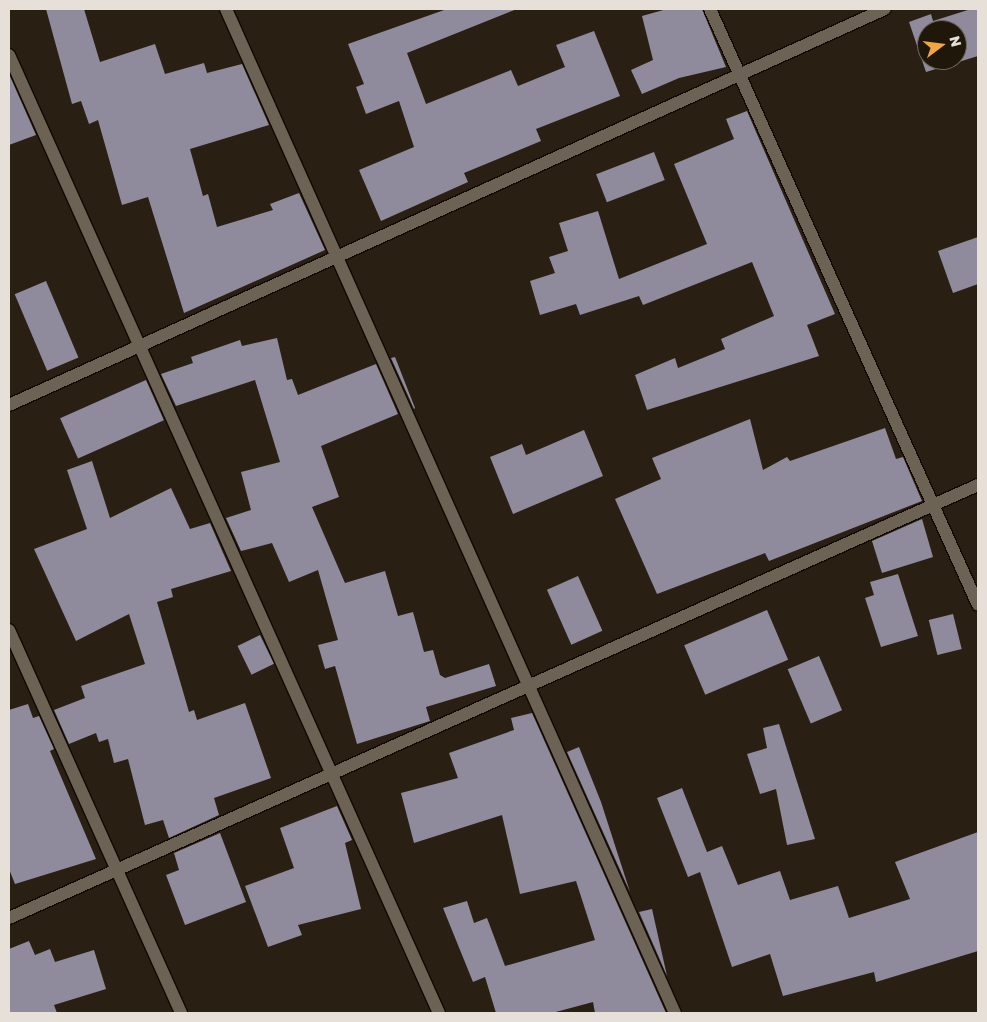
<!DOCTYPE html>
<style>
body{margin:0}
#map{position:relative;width:987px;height:1022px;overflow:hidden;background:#292013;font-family:"Golos Text",sans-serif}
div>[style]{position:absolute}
.building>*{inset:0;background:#908b9c;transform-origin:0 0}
.roads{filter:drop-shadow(1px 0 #110902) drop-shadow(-1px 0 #110902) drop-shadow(0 1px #110902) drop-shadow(0 -1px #110902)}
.street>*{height:12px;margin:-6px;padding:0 6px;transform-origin:6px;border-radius:6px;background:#6d6355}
span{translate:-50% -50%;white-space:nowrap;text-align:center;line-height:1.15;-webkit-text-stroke:5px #1f170a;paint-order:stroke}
.frame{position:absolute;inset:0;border:10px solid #e6e0d8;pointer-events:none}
.north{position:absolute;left:917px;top:20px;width:50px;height:50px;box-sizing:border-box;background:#1f170a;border:1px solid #6f675c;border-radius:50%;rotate:75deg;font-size:14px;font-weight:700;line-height:20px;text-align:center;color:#e6e0d8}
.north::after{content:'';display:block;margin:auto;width:18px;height:22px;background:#f1a640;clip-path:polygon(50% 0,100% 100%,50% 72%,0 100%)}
</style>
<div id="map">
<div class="building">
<i style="clip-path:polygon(46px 9px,84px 9px,100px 62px,155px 44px,165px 74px,204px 63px,207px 73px,242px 64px,269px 125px,190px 149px,203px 196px,208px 194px,217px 227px,273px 210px,270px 204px,299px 193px,325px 250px,184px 313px,148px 197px,122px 205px,98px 120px,89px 124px,81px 101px,72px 104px)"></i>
<i style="clip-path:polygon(447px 9px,517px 9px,407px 53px,426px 104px,511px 70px,518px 86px,565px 67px,556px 45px,594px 31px,620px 96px,536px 129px,541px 141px,464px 173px,468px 182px,381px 221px,359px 170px,414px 147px,399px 101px,366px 114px,356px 87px,364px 84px,348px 44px)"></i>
<i style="clip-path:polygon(667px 9px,702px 9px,726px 67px,679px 78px,642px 94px,631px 70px,653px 60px,642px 16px)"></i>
<i style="clip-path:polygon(evenodd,971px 9px,978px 9px,978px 56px,926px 72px,909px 22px,931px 14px,933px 21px,971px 9px,927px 30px,957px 30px,957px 60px,927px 60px,927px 30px)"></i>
<i style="clip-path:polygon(9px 74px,36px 135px,9px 145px)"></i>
<i style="clip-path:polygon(747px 111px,835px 314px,807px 325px,819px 356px,647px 410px,635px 375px,675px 358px,678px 368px,725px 349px,721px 339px,774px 316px,752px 262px,643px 305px,639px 296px,580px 315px,576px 304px,540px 315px,530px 281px,555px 273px,549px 257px,568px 251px,559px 223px,598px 211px,619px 279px,707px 244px,674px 164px,734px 139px,726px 119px)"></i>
<i style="left:654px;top:152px;width:30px;height:62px;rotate:69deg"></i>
<i style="clip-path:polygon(978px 237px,978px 284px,953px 293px,938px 251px)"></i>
<i style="left:46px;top:281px;width:83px;height:34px;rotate:67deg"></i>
<i style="clip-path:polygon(277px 338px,287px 380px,292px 379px,298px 395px,376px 364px,398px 414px,321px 446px,339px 497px,312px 507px,345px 583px,385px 571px,398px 616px,413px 612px,424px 652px,433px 650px,440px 675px,445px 678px,489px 664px,496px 686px,426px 707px,430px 721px,357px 744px,335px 666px,325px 669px,318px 645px,338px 640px,318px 570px,289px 582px,272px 543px,241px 551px,226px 518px,251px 510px,241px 472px,280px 462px,255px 380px,176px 406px,161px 374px,193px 363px,191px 357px,240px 340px,242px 346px)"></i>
<i style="clip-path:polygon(395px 357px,415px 408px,414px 409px,391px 358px)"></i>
<i style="left:146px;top:380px;width:44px;height:94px;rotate:66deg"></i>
<i style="clip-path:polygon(750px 419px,763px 470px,787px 457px,790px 461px,885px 428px,896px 459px,903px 457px,922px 501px,769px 561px,765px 553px,657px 594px,615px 499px,661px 479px,652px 458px)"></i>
<i style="clip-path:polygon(584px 430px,603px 476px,513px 514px,490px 457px,522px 444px,526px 455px)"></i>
<i style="clip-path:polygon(92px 461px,110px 518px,171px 488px,190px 529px,210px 523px,231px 571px,171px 589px,173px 597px,157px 602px,189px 712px,194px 710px,197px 720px,245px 703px,271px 778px,214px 798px,219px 815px,169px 838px,163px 820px,145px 825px,128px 759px,114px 763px,108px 739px,99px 742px,96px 733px,69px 744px,54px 710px,85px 698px,81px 686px,145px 664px,129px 614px,76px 641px,34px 549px,87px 529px,67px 470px)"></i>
<i style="clip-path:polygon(922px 519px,933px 557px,882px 573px,872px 541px)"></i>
<i style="clip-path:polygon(898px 574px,918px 636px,881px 647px,865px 598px,874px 595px,870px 582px)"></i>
<i style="left:578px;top:576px;width:60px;height:34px;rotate:66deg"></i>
<i style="left:767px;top:610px;width:54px;height:90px;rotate:67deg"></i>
<i style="left:953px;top:614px;width:36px;height:25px;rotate:76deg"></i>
<i style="left:260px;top:635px;width:32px;height:25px;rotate:64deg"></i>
<i style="left:819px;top:656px;width:59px;height:34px;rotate:67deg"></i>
<i style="clip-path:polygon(28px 704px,33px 718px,39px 716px,54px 749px,50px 751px,96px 859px,15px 884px,9px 869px,9px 710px)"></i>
<i style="clip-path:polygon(532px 713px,666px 1013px,595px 1013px,593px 1002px,552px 1013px,496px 1013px,485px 977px,473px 982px,443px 908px,467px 901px,474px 923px,487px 918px,505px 966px,595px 940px,576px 881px,520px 894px,502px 815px,414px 843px,401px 793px,458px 778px,449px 753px,514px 730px,511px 718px)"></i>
<i style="clip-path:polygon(779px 724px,815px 839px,787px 845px,776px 789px,760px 794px,747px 754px,767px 748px,763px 728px)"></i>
<i style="clip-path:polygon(579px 747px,601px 802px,630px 892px,567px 752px)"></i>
<i style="clip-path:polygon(682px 788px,707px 852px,722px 846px,738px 885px,780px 871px,790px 900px,838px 886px,849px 918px,910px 899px,895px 862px,978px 832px,978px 951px,876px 982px,874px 972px,783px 996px,770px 954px,732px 967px,700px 872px,688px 877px,657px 798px)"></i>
<i style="clip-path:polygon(337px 806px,352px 840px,345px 843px,361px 909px,298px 925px,302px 935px,268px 947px,245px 886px,294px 868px,280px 828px)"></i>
<i style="clip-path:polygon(220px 833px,246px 902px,185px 925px,166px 875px,179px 870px,174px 853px)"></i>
<i style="clip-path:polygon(652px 909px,667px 976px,639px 912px)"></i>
<i style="clip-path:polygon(29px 941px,35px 955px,50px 949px,55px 962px,94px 950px,106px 989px,54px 1005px,57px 1013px,9px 1013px,9px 949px)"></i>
</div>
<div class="roads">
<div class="street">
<i style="left:226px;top:9px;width:1100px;rotate:65.91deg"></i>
<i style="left:710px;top:9px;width:653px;rotate:65.79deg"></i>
<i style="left:9px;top:55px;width:1050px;rotate:65.83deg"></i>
<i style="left:9px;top:405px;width:961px;rotate:-24.33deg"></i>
<i style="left:9px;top:630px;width:420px;rotate:65.8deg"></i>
<i style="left:9px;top:918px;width:1061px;rotate:-24.08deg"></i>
</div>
</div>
<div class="frame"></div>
<div class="north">N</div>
</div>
